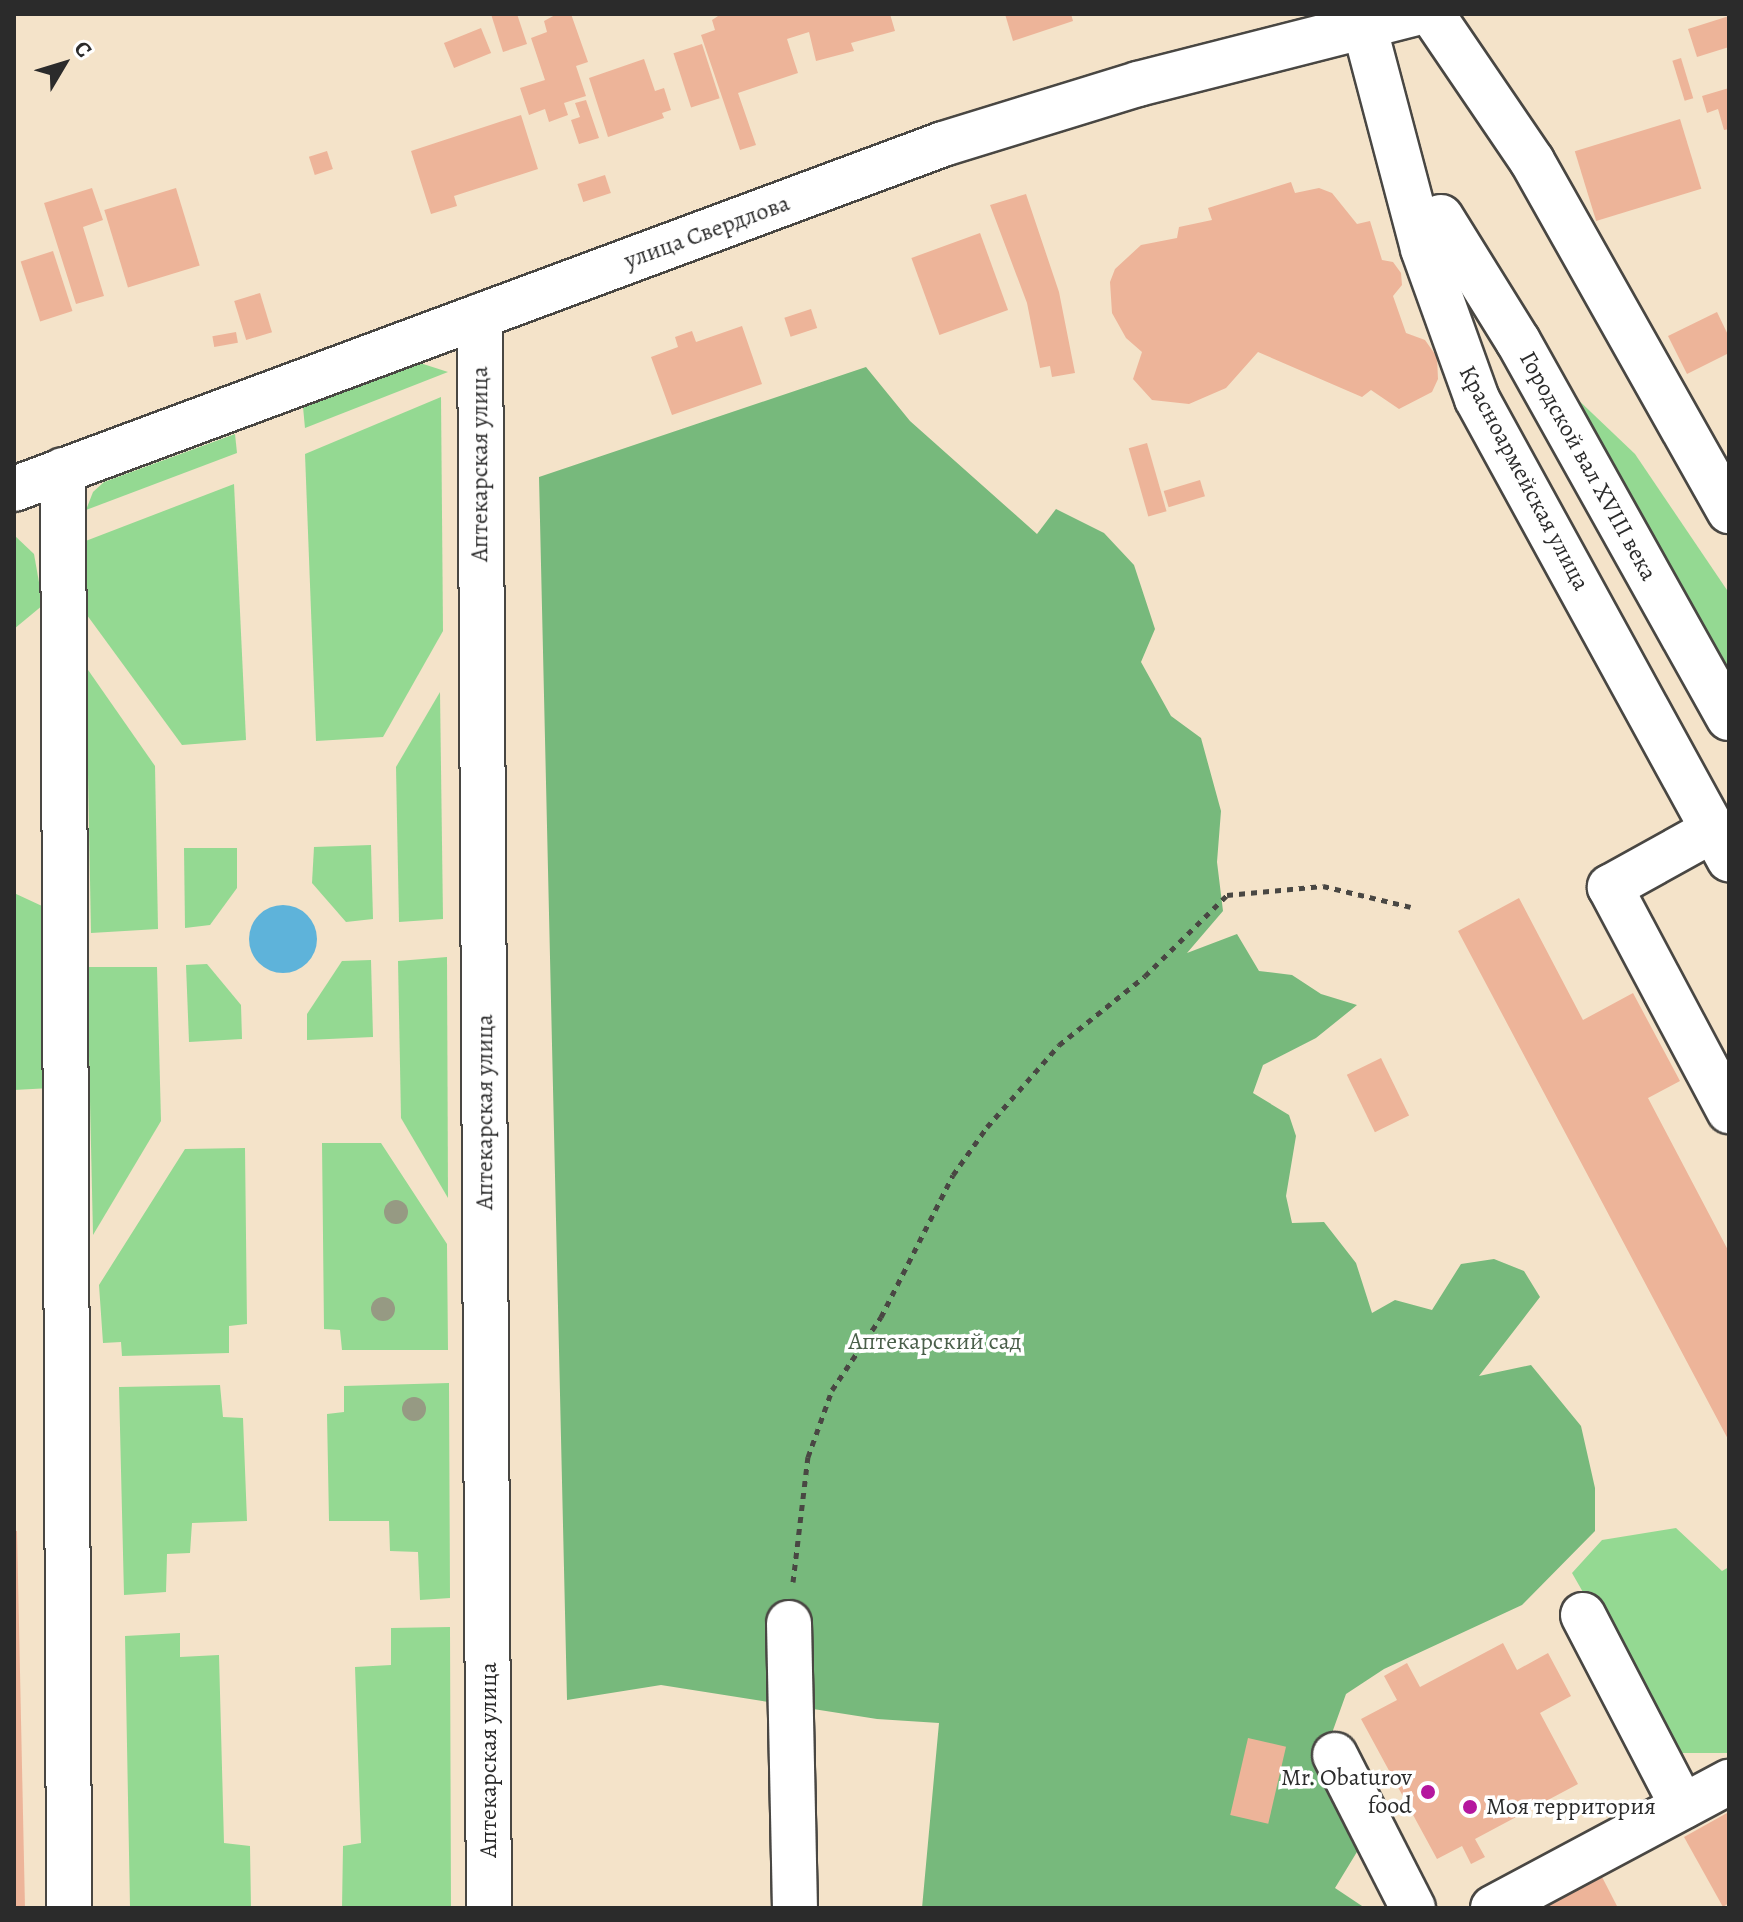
<!DOCTYPE html>
<meta charset="utf-8">
<style>
body{margin:0}
#map{position:relative;width:1743px;height:1922px;overflow:hidden;background:#f4e3c9;font-family:Alegreya,serif}
div>[style]{position:absolute}
.green>*{inset:0;background:#94d992}
.forest>*{inset:0;background:#77b97c}
.water>*{inset:0;background:#5eb3da}
.round{border-radius:50%}
.building>*{inset:0;background:#edb499;transform-origin:0 0}
.path>*{height:5px;margin-top:-2.5px;transform-origin:0;background:repeating-linear-gradient(90deg,#494743 0 6px,transparent 0 12px)}
.roads{filter:drop-shadow(2px 0 #494743) drop-shadow(-2px 0 #494743) drop-shadow(0 2px #494743) drop-shadow(0 -2px #494743)}
.minor>*{height:44px;margin:-22px;padding:0 22px;transform-origin:22px;border-radius:22px;background:#fff}
.trees>*{width:24px;height:24px;margin:-12px;border-radius:50%;background:#969a83}
.dots>*{width:22px;height:22px;translate:-50% -50%;box-sizing:border-box;border:4px solid #fff;border-radius:50%}
span{translate:-50% -50%;white-space:nowrap;text-align:center;line-height:1.15;-webkit-text-stroke:7px #fff;paint-order:stroke}
.street-label{font-size:24px;color:#2b2b2b}
.park-label{font-size:24px;color:#4a5f4a}
.poi-label{font-size:24px;color:#2b2b2b}
.right{translate:-100% -50%;text-align:right}
.left{translate:0 -50%;text-align:left}
.frame{position:absolute;inset:0;border:16px solid #2b2b2b;pointer-events:none}
.north{position:absolute;left:24px;top:24px;width:80px;height:80px;-webkit-text-stroke:6px #fff;paint-order:stroke;rotate:52deg;font-size:22px;font-weight:700;line-height:32px;text-align:center;color:#2b2b2b}
.north::after{content:'';display:block;margin:auto;width:28px;height:36px;background:#2b2b2b;clip-path:polygon(50% 0,100% 100%,50% 72%,0 100%)}
</style>
<div id="map">
<div class="green">
<i style="clip-path:polygon(417px 362px,448px 372px,305px 428px,303px 407px)"></i>
<i style="clip-path:polygon(1572px 394px,1635px 454px,1729px 593px,1729px 676px)"></i>
<i style="clip-path:polygon(441px 397px,443px 631px,383px 737px,316px 741px,305px 454px)"></i>
<i style="clip-path:polygon(235px 434px,237px 453px,86px 510px,93px 492px,104px 482px)"></i>
<i style="clip-path:polygon(234px 484px,246px 740px,182px 745px,84px 611px,83px 542px)"></i>
<i style="clip-path:polygon(14px 535px,34px 554px,43px 605px,14px 629px)"></i>
<i style="clip-path:polygon(86px 667px,155px 766px,158px 929px,91px 933px)"></i>
<i style="clip-path:polygon(440px 692px,443px 919px,399px 922px,396px 767px)"></i>
<i style="clip-path:polygon(371px 845px,373px 919px,346px 922px,312px 883px,314px 847px)"></i>
<i style="clip-path:polygon(184px 848px,237px 848px,237px 888px,210px 925px,185px 928px)"></i>
<i style="clip-path:polygon(14px 893px,42px 906px,51px 1088px,14px 1090px)"></i>
<i style="clip-path:polygon(447px 957px,448px 1198px,401px 1118px,398px 961px)"></i>
<i style="clip-path:polygon(371px 960px,373px 1037px,307px 1040px,307px 1014px,342px 961px)"></i>
<i style="clip-path:polygon(207px 964px,241px 1005px,242px 1039px,189px 1042px,186px 965px)"></i>
<i style="clip-path:polygon(87px 967px,157px 967px,161px 1121px,93px 1235px)"></i>
<i style="clip-path:polygon(322px 1143px,381px 1143px,447px 1244px,448px 1350px,342px 1350px,340px 1330px,324px 1329px)"></i>
<i style="clip-path:polygon(245px 1148px,247px 1324px,229px 1326px,229px 1353px,122px 1356px,121px 1342px,103px 1343px,99px 1285px,185px 1149px)"></i>
<i style="clip-path:polygon(449px 1383px,450px 1598px,420px 1600px,418px 1552px,390px 1551px,389px 1521px,329px 1521px,327px 1414px,344px 1412px,344px 1386px)"></i>
<i style="clip-path:polygon(220px 1385px,223px 1417px,243px 1418px,247px 1521px,192px 1523px,190px 1553px,167px 1554px,166px 1592px,124px 1595px,119px 1387px)"></i>
<i style="clip-path:polygon(1676px 1528px,1722px 1571px,1729px 1567px,1729px 1753px,1675px 1753px,1572px 1573px,1602px 1540px)"></i>
<i style="clip-path:polygon(450px 1627px,451px 1908px,342px 1908px,343px 1846px,361px 1843px,355px 1667px,391px 1665px,391px 1628px)"></i>
<i style="clip-path:polygon(180px 1633px,180px 1657px,219px 1655px,224px 1843px,250px 1846px,251px 1908px,130px 1908px,125px 1636px)"></i>
</div>
<div class="forest">
<i style="clip-path:polygon(866px 367px,910px 421px,1037px 534px,1056px 509px,1104px 533px,1134px 565px,1155px 629px,1141px 662px,1171px 716px,1201px 738px,1221px 811px,1217px 862px,1223px 911px,1187px 953px,1237px 934px,1259px 971px,1292px 975px,1321px 994px,1357px 1005px,1316px 1038px,1263px 1065px,1253px 1093px,1289px 1115px,1296px 1136px,1286px 1196px,1292px 1223px,1324px 1222px,1356px 1263px,1372px 1313px,1395px 1300px,1432px 1310px,1461px 1264px,1494px 1259px,1524px 1271px,1540px 1297px,1479px 1376px,1531px 1365px,1581px 1426px,1595px 1488px,1595px 1531px,1522px 1605px,1384px 1669px,1346px 1694px,1327px 1747px,1363px 1842px,1335px 1888px,1365px 1908px,922px 1908px,939px 1723px,877px 1719px,661px 1685px,567px 1700px,539px 477px)"></i>
</div>
<div class="water">
<i class="round" style="left:249px;top:905px;width:68px;height:68px"></i>
</div>
<div class="building">
<i style="clip-path:polygon(491px 14px,517px 14px,527px 44px,503px 52px)"></i>
<i style="clip-path:polygon(557px 14px,571px 14px,588px 62px,576px 66px,586px 96px,564px 103px,568px 115px,549px 122px,545px 109px,529px 115px,520px 88px,545px 80px,531px 38px,547px 32px,544px 21px)"></i>
<i style="clip-path:polygon(721px 14px,890px 14px,895px 31px,851px 43px,854px 51px,816px 61px,809px 32px,787px 39px,798px 73px,738px 93px,756px 145px,740px 150px,701px 35px,715px 30px,712px 20px)"></i>
<i style="clip-path:polygon(1005px 14px,1071px 14px,1073px 21px,1013px 41px)"></i>
<i style="clip-path:polygon(1729px 16px,1729px 47px,1697px 57px,1688px 29px)"></i>
<i style="left:481px;top:28px;width:27px;height:40px;rotate:68deg"></i>
<i style="left:702px;top:44px;width:57px;height:30px;rotate:72deg"></i>
<i style="left:1681px;top:58px;width:42px;height:9px;rotate:73deg"></i>
<i style="clip-path:polygon(644px 59px,655px 91px,664px 88px,671px 110px,662px 113px,664px 118px,608px 137px,589px 78px)"></i>
<i style="clip-path:polygon(1729px 88px,1729px 129px,1724px 130px,1718px 109px,1707px 113px,1702px 96px)"></i>
<i style="clip-path:polygon(586px 100px,599px 138px,579px 144px,571px 120px,580px 117px,575px 103px)"></i>
<i style="clip-path:polygon(521px 115px,538px 169px,454px 196px,457px 206px,431px 214px,411px 151px)"></i>
<i style="left:1680px;top:119px;width:73px;height:110px;rotate:73deg"></i>
<i style="left:327px;top:151px;width:19px;height:19px;rotate:72deg"></i>
<i style="left:605px;top:175px;width:19px;height:29px;rotate:72deg"></i>
<i style="clip-path:polygon(1291px 182px,1295px 193px,1319px 188px,1332px 193px,1357px 224px,1370px 221px,1382px 260px,1393px 262px,1401px 273px,1402px 285px,1393px 296px,1406px 333px,1425px 340px,1437px 357px,1438px 379px,1432px 392px,1399px 409px,1371px 390px,1362px 397px,1258px 352px,1226px 388px,1189px 404px,1152px 400px,1133px 379px,1142px 352px,1126px 338px,1112px 313px,1110px 282px,1115px 269px,1141px 245px,1177px 238px,1179px 227px,1212px 220px,1208px 208px)"></i>
<i style="clip-path:polygon(92px 188px,103px 220px,83px 227px,104px 296px,76px 304px,44px 203px)"></i>
<i style="left:176px;top:188px;width:81px;height:75px;rotate:73deg"></i>
<i style="clip-path:polygon(1026px 194px,1059px 292px,1075px 373px,1052px 377px,1050px 366px,1040px 368px,1027px 303px,990px 205px)"></i>
<i style="left:980px;top:233px;width:82px;height:73px;rotate:70deg"></i>
<i style="left:53px;top:251px;width:63px;height:34px;rotate:72deg"></i>
<i style="left:260px;top:293px;width:41px;height:27px;rotate:73deg"></i>
<i style="left:811px;top:309px;width:20px;height:28px;rotate:72deg"></i>
<i style="clip-path:polygon(1717px 312px,1729px 337px,1729px 353px,1687px 374px,1668px 336px)"></i>
<i style="clip-path:polygon(742px 326px,762px 384px,672px 415px,651px 357px,678px 347px,675px 337px,692px 331px,696px 342px)"></i>
<i style="left:236px;top:332px;width:11px;height:24px;rotate:80deg"></i>
<i style="left:1147px;top:443px;width:71px;height:19px;rotate:74deg"></i>
<i style="left:1200px;top:480px;width:17px;height:38px;rotate:73deg"></i>
<i style="clip-path:polygon(1519px 898px,1583px 1020px,1633px 993px,1680px 1081px,1648px 1098px,1729px 1252px,1729px 1441px,1458px 931px)"></i>
<i style="left:1381px;top:1058px;width:64px;height:38px;rotate:64deg"></i>
<i style="clip-path:polygon(14px 1531px,17px 1531px,25px 1908px,14px 1908px)"></i>
<i style="clip-path:polygon(1503px 1643px,1517px 1670px,1548px 1653px,1571px 1696px,1540px 1713px,1578px 1784px,1475px 1839px,1485px 1857px,1471px 1864px,1462px 1846px,1437px 1859px,1361px 1719px,1397px 1700px,1384px 1676px,1407px 1663px,1420px 1687px)"></i>
<i style="left:1248px;top:1738px;width:39px;height:79px;rotate:13deg"></i>
<i style="clip-path:polygon(1727px 1813px,1729px 1903px,1723px 1907px,1684px 1837px)"></i>
<i style="clip-path:polygon(1601px 1875px,1618px 1908px,1537px 1908px)"></i>
</div>
<div class="path">
<i style="left:793px;top:1582px;width:126px;rotate:-83.2deg"></i>
<i style="left:808px;top:1457px;width:71px;rotate:-70.3deg"></i>
<i style="left:832px;top:1390px;width:88px;rotate:-56.1deg"></i>
<i style="left:881px;top:1317px;width:159px;rotate:-63.1deg"></i>
<i style="left:953px;top:1175px;width:59px;rotate:-54.7deg"></i>
<i style="left:987px;top:1127px;width:109px;rotate:-48.7deg"></i>
<i style="left:1059px;top:1045px;width:110px;rotate:-38.7deg"></i>
<i style="left:1145px;top:976px;width:115px;rotate:-44.6deg"></i>
<i style="left:1227px;top:895px;width:96px;rotate:-5.4deg"></i>
<i style="left:1323px;top:886px;width:90px;rotate:13.4deg"></i>
</div>
<div class="roads">
<div class="minor">
<i style="left:1361px;top:14px;width:243px;rotate:75.2deg"></i>
<i style="left:1423px;top:249px;width:159px;rotate:70.2deg"></i>
<i style="left:1477px;top:399px;width:525px;rotate:61.28deg"></i>
<i style="left:1432px;top:14px;width:178px;rotate:55.8deg"></i>
<i style="left:1532px;top:161px;width:402px;rotate:60.6deg"></i>
<i style="left:1441px;top:217px;width:146px;rotate:58.2deg"></i>
<i style="left:1518px;top:341px;width:432px;rotate:60.8deg"></i>
<i style="left:480px;top:316px;width:1592px;rotate:89.68deg"></i>
<i style="left:63px;top:470px;width:1438px;rotate:89.76deg"></i>
<i style="left:14px;top:489px;width:991px;rotate:-20.37deg"></i>
<i style="left:943px;top:144px;width:204px;rotate:-17.1deg"></i>
<i style="left:1138px;top:84px;width:284px;rotate:-14.3deg"></i>
<i style="left:1713px;top:830px;width:118px;rotate:151deg"></i>
<i style="left:1610px;top:887px;width:254px;rotate:62deg"></i>
<i style="left:1583px;top:1615px;width:216px;rotate:62.5deg"></i>
<i style="left:789px;top:1623px;width:285px;rotate:88.8deg"></i>
<i style="left:1335px;top:1755px;width:172px;rotate:63deg"></i>
<i style="left:1493px;top:1908px;width:268px;rotate:-28.1deg"></i>
</div>
</div>
<div class="trees">
<i style="left:396px;top:1212px"></i>
<i style="left:383px;top:1309px"></i>
<i style="left:414px;top:1409px"></i>
</div>
<div class="dots">
<i style="left:1428px;top:1792px;background:#b5179e"></i>
<i style="left:1470px;top:1807px;background:#b5179e"></i>
</div>
<div class="street-label">
<span style="left:707px;top:232px;rotate:-20deg">улица Свердлова</span>
<span style="left:480px;top:464px;rotate:-90deg">Аптекарская улица</span>
<span style="left:1588px;top:466px;rotate:61deg">Городской вал XVIII века</span>
<span style="left:1524px;top:478px;rotate:62deg">Красноармейская улица</span>
<span style="left:485px;top:1112px;rotate:-90deg">Аптекарская улица</span>
<span style="left:489px;top:1760px;rotate:-90deg">Аптекарская улица</span>
</div>
<div class="park-label">
<span style="left:935px;top:1342px">Аптекарский сад</span>
</div>
<div class="poi-label">
<span class="right" style="left:1412px;top:1792px">Mr. Obaturov<br>food</span>
<span class="left" style="left:1486px;top:1807px">Моя территория</span>
</div>
<div class="frame"></div>
<div class="north">С</div>
</div>
